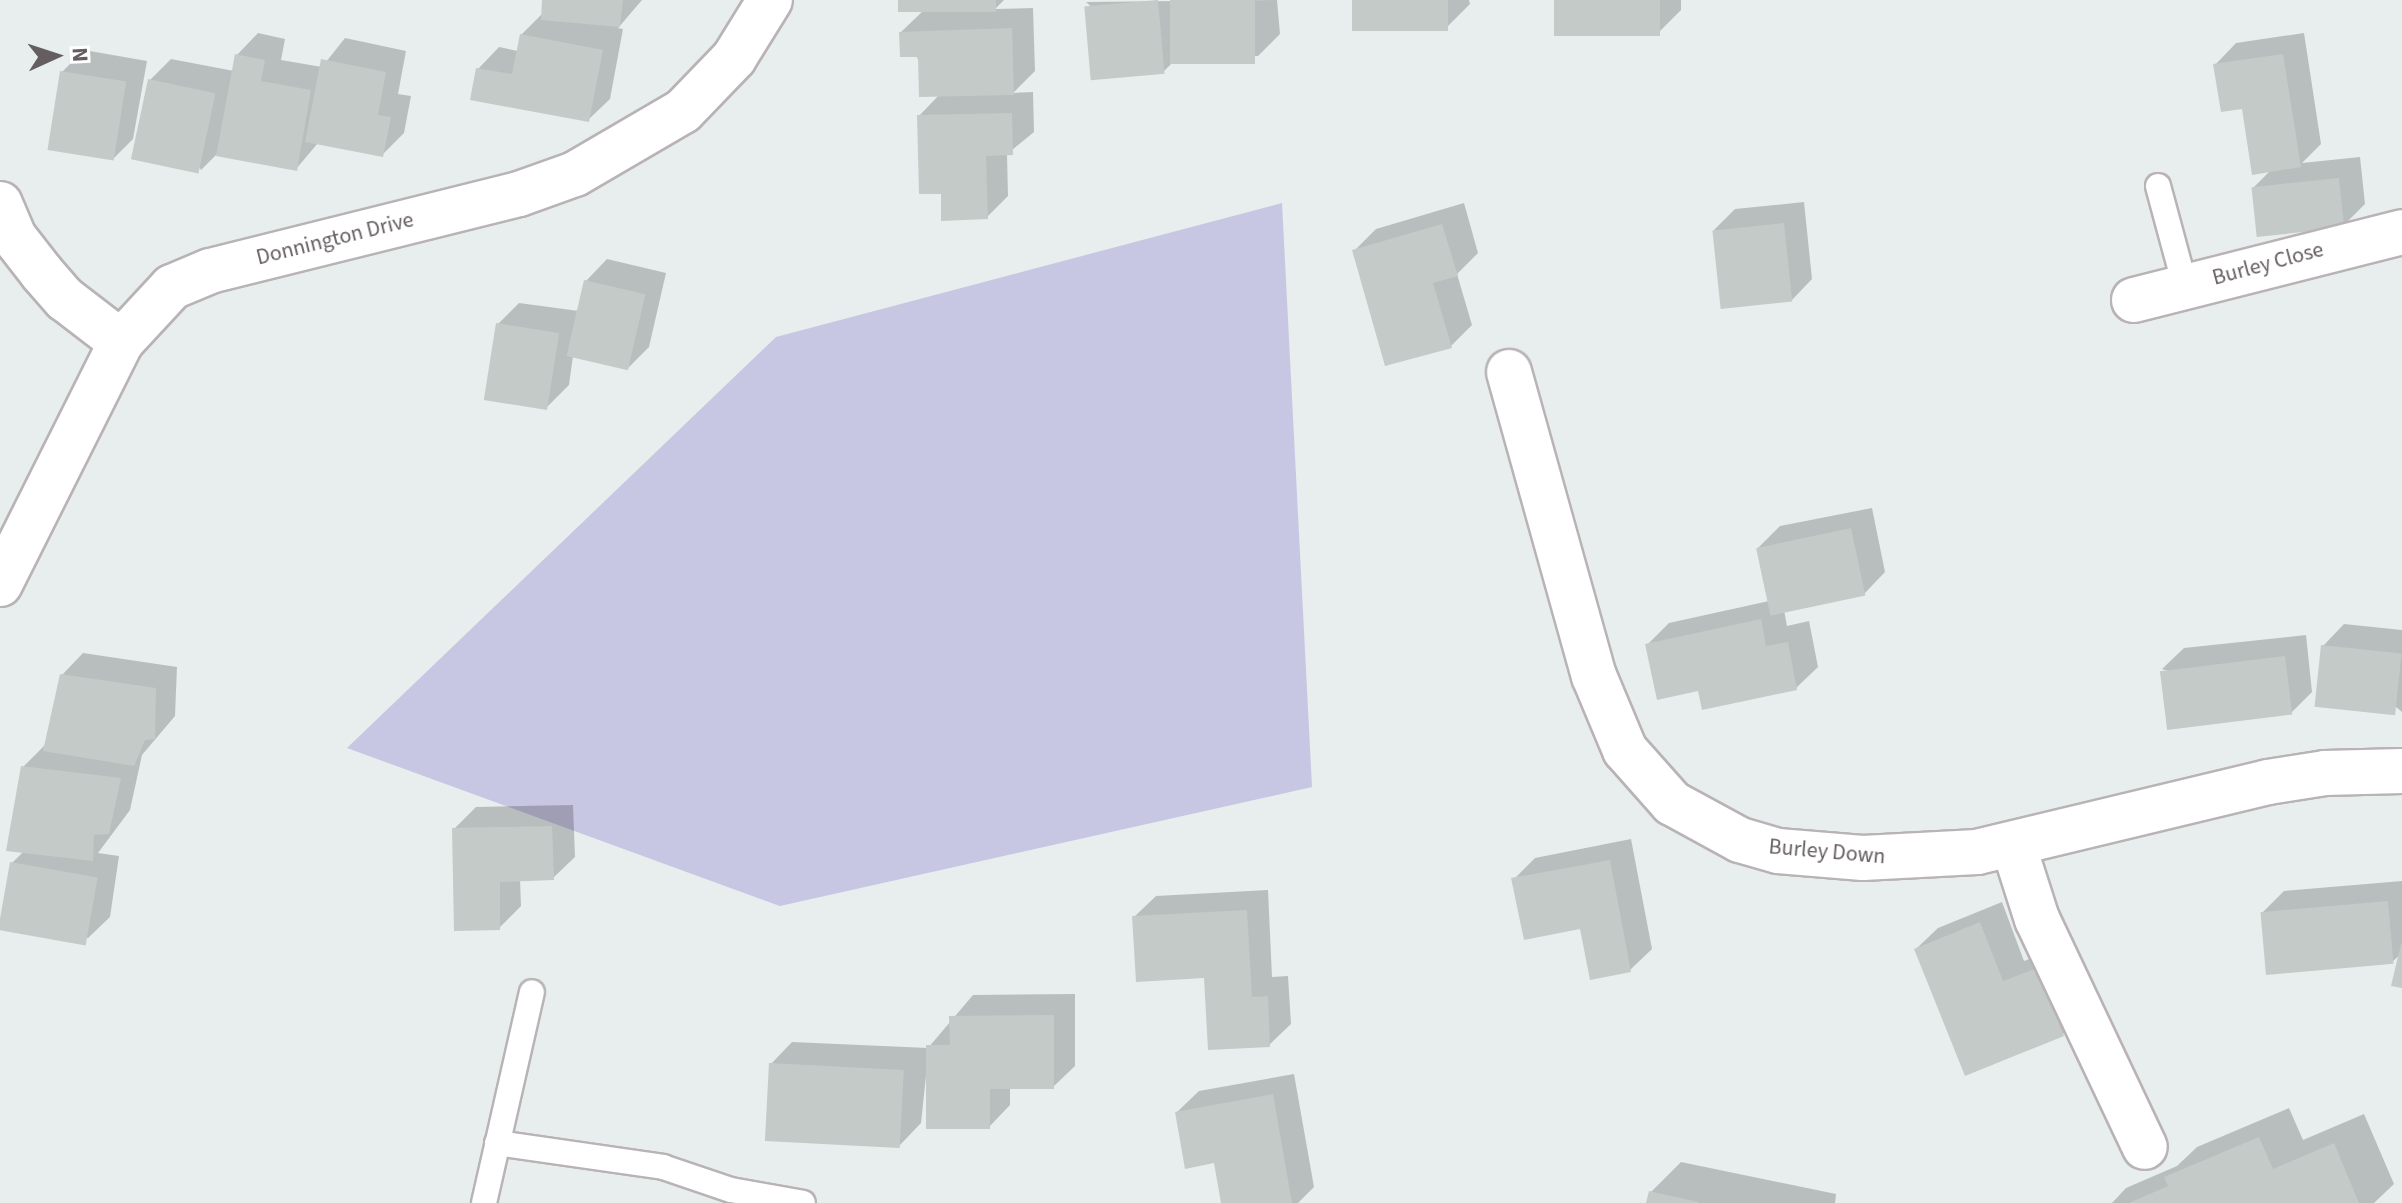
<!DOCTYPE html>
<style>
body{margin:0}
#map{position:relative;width:2402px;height:1203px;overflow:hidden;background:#e7eeed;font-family:"Source Sans 3",sans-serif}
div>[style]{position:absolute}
.green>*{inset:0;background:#c7c6e3}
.shadow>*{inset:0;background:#0003}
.building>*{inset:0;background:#c3cac8;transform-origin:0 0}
.roads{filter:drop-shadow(2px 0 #b9b3b6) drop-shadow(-2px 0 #b9b3b6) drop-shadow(0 2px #b9b3b6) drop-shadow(0 -2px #b9b3b6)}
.lane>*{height:24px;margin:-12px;padding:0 12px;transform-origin:12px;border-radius:12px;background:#fff}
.street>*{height:44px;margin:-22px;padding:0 22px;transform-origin:22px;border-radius:22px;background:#fff}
span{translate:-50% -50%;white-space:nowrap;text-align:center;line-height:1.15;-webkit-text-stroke:6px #fff;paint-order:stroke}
.street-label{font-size:22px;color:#655e61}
.north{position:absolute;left:16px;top:16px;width:80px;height:80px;-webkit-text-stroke:6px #fff;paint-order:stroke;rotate:87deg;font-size:22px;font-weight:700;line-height:32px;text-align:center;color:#655e61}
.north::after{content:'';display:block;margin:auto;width:28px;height:36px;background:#655e61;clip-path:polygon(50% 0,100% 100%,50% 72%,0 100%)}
</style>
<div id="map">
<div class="green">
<i style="clip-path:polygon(1282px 203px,1312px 787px,780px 906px,347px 748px,776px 337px)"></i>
</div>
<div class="shadow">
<i style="clip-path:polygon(544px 0,642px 0,618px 28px,623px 29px,610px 99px,588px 120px,478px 69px,499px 47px,518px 51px,521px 35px,543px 13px)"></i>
<i style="clip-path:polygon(900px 0,1004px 0,995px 9px,1033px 8px,1035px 71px,1013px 93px,1033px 92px,1034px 132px,1007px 154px,1008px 196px,987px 217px,919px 116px,940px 94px,901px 32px,924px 10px)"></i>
<i style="clip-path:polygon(1277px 0,1280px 34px,1258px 56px,1176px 59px,1163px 72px,1086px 2px)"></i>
<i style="clip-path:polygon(1354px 0,1469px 0,1470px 4px,1448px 26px)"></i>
<i style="clip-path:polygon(1556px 0,1681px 0,1681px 10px,1660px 31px)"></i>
<i style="clip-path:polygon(258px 33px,285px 39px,281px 60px,322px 67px,345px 38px,406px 51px,398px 94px,411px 96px,404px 133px,382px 155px,318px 143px,296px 169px,217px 154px,201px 170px,150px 80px,171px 59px,234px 71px,237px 55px)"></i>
<i style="clip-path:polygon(2304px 33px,2321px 144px,2302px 163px,2360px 157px,2365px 204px,2343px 226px,2253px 188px,2271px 170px,2244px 107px,2215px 65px,2236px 43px)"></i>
<i style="clip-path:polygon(84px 50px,147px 61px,133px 139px,112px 160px,62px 72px)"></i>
<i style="clip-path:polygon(1804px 202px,1812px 279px,1791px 301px,1714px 230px,1735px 209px)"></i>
<i style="clip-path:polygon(1464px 203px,1478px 253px,1457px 274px,1472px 325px,1451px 346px,1355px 250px,1376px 229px)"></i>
<i style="clip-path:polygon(607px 259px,666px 273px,649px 347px,628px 368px,573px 356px,569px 385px,547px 407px,498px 324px,519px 303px,579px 311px,586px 281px)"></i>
<i style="clip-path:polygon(1872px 508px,1885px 572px,1864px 594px,1784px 610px,1787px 626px,1809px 621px,1818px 667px,1796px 688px,1700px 689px,1647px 645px,1669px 623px,1769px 601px,1758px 548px,1780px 526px)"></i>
<i style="clip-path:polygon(2344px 624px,2402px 630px,2402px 712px,2323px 646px)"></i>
<i style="clip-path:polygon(2306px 635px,2312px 692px,2291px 713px,2162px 669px,2184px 648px)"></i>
<i style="clip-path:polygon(83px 653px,177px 667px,175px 716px,142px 755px,130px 810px,98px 853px,119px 856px,110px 917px,88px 938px,0 928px,12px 863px,24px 851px,23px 767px,45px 745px,62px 675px)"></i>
<i style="clip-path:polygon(573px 805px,575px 857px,553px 878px,520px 879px,521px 906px,499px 928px,454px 829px,476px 807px)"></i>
<i style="clip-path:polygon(1631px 839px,1652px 949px,1630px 970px,1582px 927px,1514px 879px,1535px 858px)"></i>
<i style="clip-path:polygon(2402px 881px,2402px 986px,2401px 954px,2392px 962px,2262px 913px,2284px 891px)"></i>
<i style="clip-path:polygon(1268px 890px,1272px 977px,1288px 976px,1291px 1024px,1269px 1045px,1206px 976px,1134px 917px,1156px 896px)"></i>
<i style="clip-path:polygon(2002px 902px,2024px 961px,2059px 948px,2085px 1012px,2063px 1034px,1966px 1073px,1916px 949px,1938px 928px)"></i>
<i style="clip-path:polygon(1075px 994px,1075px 1066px,1053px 1087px,1010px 1087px,1010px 1105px,989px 1127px,928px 1057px,921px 1123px,900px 1145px,771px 1064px,792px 1042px,928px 1048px,973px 995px)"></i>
<i style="clip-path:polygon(1294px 1074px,1314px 1187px,1298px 1203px,1223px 1203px,1215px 1161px,1177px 1112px,1199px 1091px)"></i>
<i style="clip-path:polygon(2289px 1108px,2303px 1140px,2364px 1114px,2394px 1184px,2374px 1203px,2112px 1203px,2126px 1188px,2177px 1166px,2197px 1147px)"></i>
<i style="clip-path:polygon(1681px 1162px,1836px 1194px,1835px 1203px,1648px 1203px,1651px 1192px)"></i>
</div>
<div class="building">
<i style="clip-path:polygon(542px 0,623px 0,620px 27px,541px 20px)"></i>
<i style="left:898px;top:0;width:98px;height:12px"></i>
<i style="left:1158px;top:0;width:74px;height:74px;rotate:85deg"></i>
<i style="left:1170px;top:0;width:85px;height:64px"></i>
<i style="left:1352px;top:0;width:96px;height:31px"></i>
<i style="left:1554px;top:0;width:106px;height:36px"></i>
<i style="clip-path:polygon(1012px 28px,1014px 95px,919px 97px,918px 57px,900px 57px,899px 32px)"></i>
<i style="clip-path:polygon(520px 34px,603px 50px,589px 122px,470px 100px,476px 68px,512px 74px)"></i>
<i style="clip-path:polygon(235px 54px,265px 60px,261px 81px,311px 90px,297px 171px,216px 156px)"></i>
<i style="clip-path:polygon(2283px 54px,2301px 167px,2252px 175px,2242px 109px,2221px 112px,2213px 64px)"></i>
<i style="clip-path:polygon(321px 59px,386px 72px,378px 115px,391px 117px,383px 157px,305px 142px)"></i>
<i style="left:60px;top:71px;width:67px;height:80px;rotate:9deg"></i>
<i style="left:148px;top:79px;width:69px;height:82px;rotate:12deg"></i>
<i style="clip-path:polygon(1012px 113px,1013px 155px,986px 156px,988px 219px,941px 221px,941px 194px,919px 194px,917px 115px)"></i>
<i style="left:2339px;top:178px;width:50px;height:88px;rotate:84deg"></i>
<i style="left:1784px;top:223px;width:79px;height:72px;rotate:84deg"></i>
<i style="clip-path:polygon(1442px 224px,1458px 276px,1433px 283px,1452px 348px,1385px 366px,1352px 250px)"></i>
<i style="left:584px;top:280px;width:63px;height:78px;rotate:13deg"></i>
<i style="left:496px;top:323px;width:64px;height:78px;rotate:9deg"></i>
<i style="left:1851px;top:528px;width:69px;height:97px;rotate:78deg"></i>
<i style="clip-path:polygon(1761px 619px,1766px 646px,1788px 642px,1797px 690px,1702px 710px,1698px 691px,1657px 700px,1645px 644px)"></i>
<i style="left:2321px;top:645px;width:81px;height:62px;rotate:6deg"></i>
<i style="left:2285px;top:656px;width:59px;height:126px;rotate:83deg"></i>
<i style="clip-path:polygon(60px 674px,156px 688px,155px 739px,145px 740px,134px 766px,43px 751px)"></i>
<i style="clip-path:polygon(21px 766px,121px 778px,109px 834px,94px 835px,93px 861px,6px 851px)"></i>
<i style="clip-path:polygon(552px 826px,554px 880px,500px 882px,500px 930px,454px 931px,452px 828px)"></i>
<i style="clip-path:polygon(1610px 860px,1631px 972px,1590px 980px,1580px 929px,1524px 940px,1511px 878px)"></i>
<i style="left:10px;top:862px;width:89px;height:69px;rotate:10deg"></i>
<i style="left:2388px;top:901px;width:63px;height:128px;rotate:85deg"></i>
<i style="clip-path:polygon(1247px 910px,1252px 997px,1268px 996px,1270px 1047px,1208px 1050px,1204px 978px,1136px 982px,1132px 916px)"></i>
<i style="clip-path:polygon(1980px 922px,2003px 981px,2037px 968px,2064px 1036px,1965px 1076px,1914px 949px)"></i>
<i style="clip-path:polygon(2401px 944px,2402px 944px,2402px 988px,2391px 986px)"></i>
<i style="clip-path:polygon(1054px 1015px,1054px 1089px,990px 1089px,990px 1129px,926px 1129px,926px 1045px,950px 1045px,949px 1016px)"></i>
<i style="left:769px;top:1063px;width:135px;height:78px;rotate:3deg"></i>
<i style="clip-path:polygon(1273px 1094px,1292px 1203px,1221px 1203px,1214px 1163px,1185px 1169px,1175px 1112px)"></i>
<i style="clip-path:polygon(2259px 1137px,2273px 1169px,2334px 1143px,2359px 1203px,2129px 1203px,2168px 1186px,2164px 1177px)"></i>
<i style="clip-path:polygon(1649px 1191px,1698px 1202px,1698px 1203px,1646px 1203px)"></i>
</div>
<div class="roads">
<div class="lane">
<i style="left:2158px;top:186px;width:104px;rotate:74.9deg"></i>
<i style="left:497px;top:1143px;width:168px;rotate:8.2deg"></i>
<i style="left:663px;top:1167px;width:72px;rotate:18.7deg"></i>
<i style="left:731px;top:1190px;width:73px;rotate:10.2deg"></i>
<i style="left:484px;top:1203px;width:216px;rotate:-77.2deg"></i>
</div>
<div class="street">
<i style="left:0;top:204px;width:36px;rotate:67deg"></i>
<i style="left:14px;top:237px;width:46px;rotate:52.1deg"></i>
<i style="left:42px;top:273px;width:35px;rotate:49deg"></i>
<i style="left:65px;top:299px;width:71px;rotate:37.5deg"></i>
<i style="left:2134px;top:300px;width:276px;rotate:-14.2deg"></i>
<i style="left:1509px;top:372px;width:316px;rotate:74.4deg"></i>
<i style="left:1594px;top:676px;width:80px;rotate:67.3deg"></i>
<i style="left:1625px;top:750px;width:71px;rotate:48.4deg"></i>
<i style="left:1672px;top:803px;width:77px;rotate:28.6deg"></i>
<i style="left:1740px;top:840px;width:40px;rotate:16deg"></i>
<i style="left:1778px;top:851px;width:85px;rotate:4.7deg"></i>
<i style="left:1863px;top:858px;width:114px;rotate:-3deg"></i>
<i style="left:1977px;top:852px;width:299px;rotate:-13.5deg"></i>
<i style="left:2268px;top:782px;width:58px;rotate:-9deg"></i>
<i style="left:2325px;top:773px;width:77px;rotate:-1.5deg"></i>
<i style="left:0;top:584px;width:271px;rotate:-63.4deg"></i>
<i style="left:121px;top:342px;width:75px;rotate:-47.2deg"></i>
<i style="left:172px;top:287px;width:41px;rotate:-22.8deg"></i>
<i style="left:210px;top:271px;width:318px;rotate:-14deg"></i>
<i style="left:519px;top:194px;width:59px;rotate:-19.7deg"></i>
<i style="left:575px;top:174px;width:125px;rotate:-30.3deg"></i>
<i style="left:683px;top:111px;width:74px;rotate:-46.1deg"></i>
<i style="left:734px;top:58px;width:68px;rotate:-58.2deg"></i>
<i style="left:2013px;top:844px;width:79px;rotate:72.3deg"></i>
<i style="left:2037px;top:919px;width:252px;rotate:64.7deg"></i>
</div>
</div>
<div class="street-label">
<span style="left:335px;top:239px;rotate:-14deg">Donnington Drive</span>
<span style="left:2268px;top:264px;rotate:-15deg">Burley Close</span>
<span style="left:1827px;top:852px;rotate:5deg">Burley Down</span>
</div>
<div class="north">N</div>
</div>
